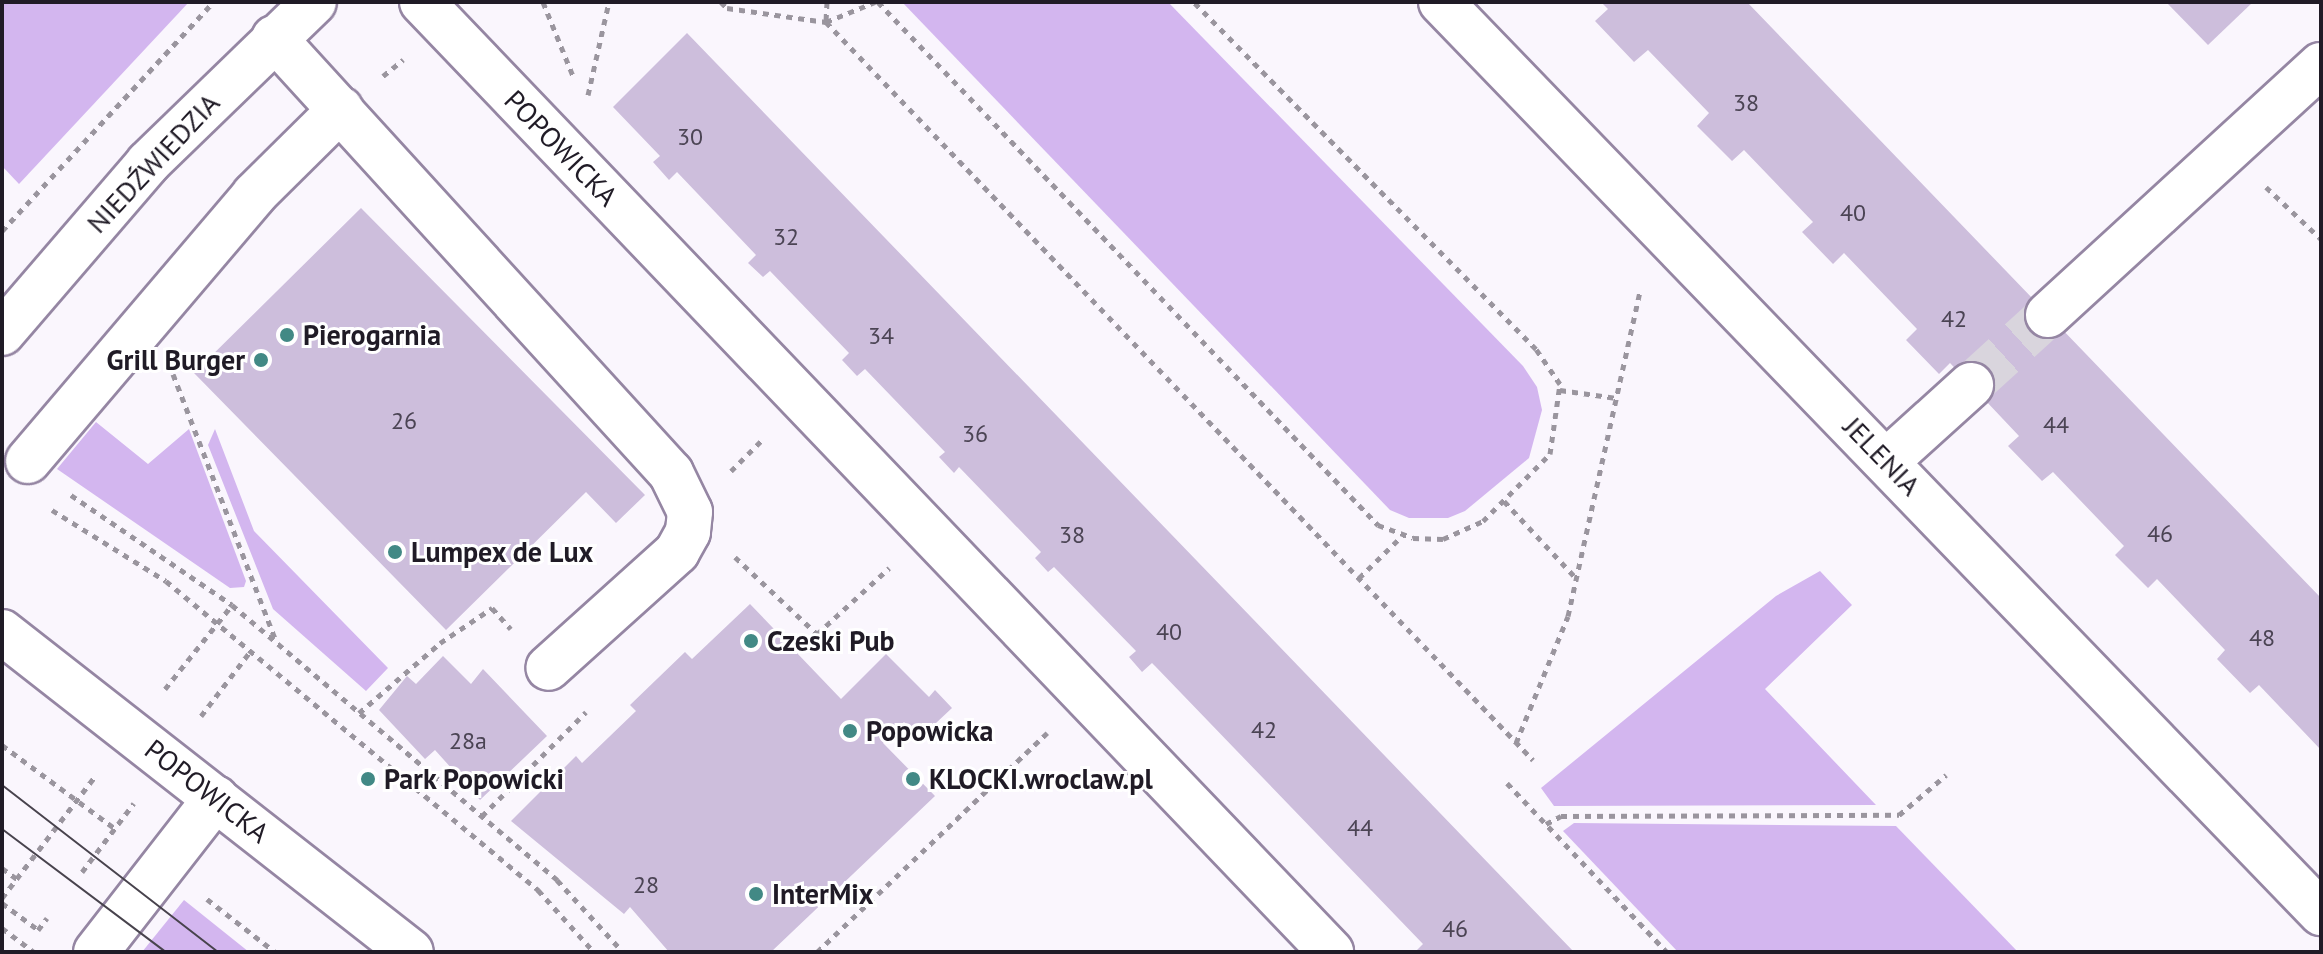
<!DOCTYPE html>
<meta charset="utf-8">
<style>
body{margin:0}
#map{position:relative;width:2323px;height:954px;overflow:hidden;background:#faf6fd;font-family:"PT Sans",sans-serif}
div>[style]{position:absolute}
.green>*{inset:0;background:#d3b6ef}
.building>*{inset:0;background:#cdbedc}
.minor-tunnel>*{height:44px;margin-top:-22px;transform-origin:0;background:repeating-linear-gradient(90deg,#d9d5dd 0 44px,transparent 0 66px)}
.path>*{height:5px;margin-top:-2.5px;transform-origin:0;background:repeating-linear-gradient(90deg,#9a959e 0 6px,transparent 0 12px)}
.roads{filter:drop-shadow(2px 0 #9586a3) drop-shadow(-2px 0 #9586a3) drop-shadow(0 2px #9586a3) drop-shadow(0 -2px #9586a3)}
.minor>*{height:44px;margin:-22px;padding:0 22px;transform-origin:22px;border-radius:22px;background:#fff}
.tram>*{height:2px;margin:-1px;padding:0 1px;transform-origin:1px;border-radius:1px;background:#48434d}
.dots>*{width:22px;height:22px;translate:-50% -50%;box-sizing:border-box;border:4px solid #fff;border-radius:50%}
span{translate:-50% -50%;white-space:nowrap;text-align:center;line-height:1.15;-webkit-text-stroke:6px #fff;paint-order:stroke}
.number-label{font-size:24px;color:#4b4454}
.number-label span{-webkit-text-stroke-width:0}
.street-label{font-size:28px;color:#201b26}
.poi-label{font-size:28px;color:#201b26;font-weight:700}
.left{translate:0 -50%;text-align:left}
.right{translate:-100% -50%;text-align:right}
.frame{position:absolute;inset:0;border:4px solid #201b26;pointer-events:none}
</style>
<div id="map">
<div class="green">
<i style="clip-path:polygon(2px 2px,189px 2px,19px 184px,2px 166px)"></i>
<i style="clip-path:polygon(902px 2px,1168px 2px,1523px 366px,1537px 387px,1542px 410px,1529px 458px,1465px 511px,1448px 518px,1409px 518px,1390px 510px)"></i>
<i style="clip-path:polygon(96px 422px,148px 464px,189px 429px,246px 581px,244px 587px,230px 588px,57px 469px)"></i>
<i style="clip-path:polygon(215px 429px,254px 531px,388px 668px,366px 691px,273px 609px,208px 445px)"></i>
<i style="clip-path:polygon(1820px 571px,1852px 605px,1765px 689px,1876px 805px,1554px 806px,1541px 788px,1776px 596px)"></i>
<i style="clip-path:polygon(1574px 823px,1896px 826px,2018px 952px,1678px 952px,1563px 831px)"></i>
<i style="clip-path:polygon(184px 900px,249px 952px,142px 952px)"></i>
</div>
<div class="building">
<i style="clip-path:polygon(1601px 2px,1747px 2px,2321px 598px,2321px 750px,2259px 685px,2250px 693px,2217px 659px,2225px 650px,2157px 579px,2148px 588px,2115px 555px,2124px 546px,2053px 472px,2042px 481px,2008px 446px,2019px 436px,1950px 363px,1939px 374px,1906px 340px,1917px 329px,1844px 253px,1833px 264px,1802px 232px,1813px 222px,1744px 150px,1732px 161px,1697px 126px,1709px 113px,1648px 50px,1634px 62px,1595px 21px,1608px 9px)"></i>
<i style="clip-path:polygon(2166px 2px,2253px 2px,2208px 45px)"></i>
<i style="clip-path:polygon(687px 33px,1170px 533px,1574px 952px,1415px 952px,1423px 944px,1155px 666px,1152px 663px,1142px 672px,1129px 657px,1136px 651px,1054px 567px,1048px 572px,1035px 558px,1041px 552px,959px 467px,954px 473px,939px 457px,945px 452px,865px 369px,857px 376px,842px 360px,849px 353px,770px 271px,763px 277px,748px 263px,756px 255px,677px 172px,669px 180px,653px 162px,660px 156px,613px 107px)"></i>
<i style="clip-path:polygon(361px 208px,645px 495px,616px 523px,586px 492px,446px 630px,194px 373px)"></i>
<i style="clip-path:polygon(750px 604px,841px 699px,886px 654px,929px 697px,935px 690px,952px 708px,920px 738px,904px 722px,883px 743px,935px 796px,771px 952px,669px 952px,630px 907px,624px 914px,511px 821px,576px 756px,582px 763px,636px 711px,630px 705px,685px 652px,692px 659px)"></i>
<i style="clip-path:polygon(443px 656px,471px 684px,483px 669px,547px 736px,480px 800px,435px 750px,425px 759px,379px 710px,407px 676px,416px 684px)"></i>
</div>
<div class="minor-tunnel">
<i style="left:1971px;top:385px;width:104px;rotate:-42.3deg"></i>
</div>
<div class="path">
<i style="left:543px;top:2px;width:80px;rotate:67.9deg"></i>
<i style="left:721px;top:2px;width:8px;rotate:45deg"></i>
<i style="left:727px;top:8px;width:100px;rotate:8deg"></i>
<i style="left:826px;top:22px;width:1022px;rotate:46.23deg"></i>
<i style="left:827px;top:2px;width:20px;rotate:93deg"></i>
<i style="left:826px;top:22px;width:53px;rotate:-22.2deg"></i>
<i style="left:878px;top:2px;width:724px;rotate:46.29deg"></i>
<i style="left:1378px;top:525px;width:37px;rotate:20deg"></i>
<i style="left:1413px;top:538px;width:30px;rotate:2deg"></i>
<i style="left:1443px;top:539px;width:44px;rotate:-24.2deg"></i>
<i style="left:1483px;top:521px;width:95px;rotate:-45deg"></i>
<i style="left:1550px;top:454px;width:71px;rotate:-81.9deg"></i>
<i style="left:1560px;top:384px;width:42px;rotate:-124.4deg"></i>
<i style="left:1536px;top:349px;width:487px;rotate:-134.6deg"></i>
<i style="left:383px;top:76px;width:26px;rotate:-39deg"></i>
<i style="left:588px;top:95px;width:95px;rotate:-77.3deg"></i>
<i style="left:2266px;top:187px;width:76px;rotate:43.4deg"></i>
<i style="left:2px;top:231px;width:311px;rotate:-47.3deg"></i>
<i style="left:173px;top:374px;width:286px;rotate:68.9deg"></i>
<i style="left:1560px;top:390px;width:57px;rotate:8.1deg"></i>
<i style="left:731px;top:471px;width:47px;rotate:-45deg"></i>
<i style="left:71px;top:495px;width:195px;rotate:34.3deg"></i>
<i style="left:232px;top:605px;width:426px;rotate:40.2deg"></i>
<i style="left:557px;top:880px;width:98px;rotate:47.5deg"></i>
<i style="left:1504px;top:501px;width:105px;rotate:46.9deg"></i>
<i style="left:52px;top:510px;width:134px;rotate:31.9deg"></i>
<i style="left:166px;top:581px;width:484px;rotate:39.7deg"></i>
<i style="left:538px;top:890px;width:84px;rotate:47.9deg"></i>
<i style="left:735px;top:557px;width:112px;rotate:43.2deg"></i>
<i style="left:817px;top:634px;width:98px;rotate:-42.5deg"></i>
<i style="left:1359px;top:578px;width:63px;rotate:-44.4deg"></i>
<i style="left:165px;top:689px;width:107px;rotate:-51.4deg"></i>
<i style="left:359px;top:713px;width:107px;rotate:-40.8deg"></i>
<i style="left:440px;top:643px;width:63px;rotate:-33.9deg"></i>
<i style="left:492px;top:608px;width:28px;rotate:48deg"></i>
<i style="left:201px;top:716px;width:79px;rotate:-52.7deg"></i>
<i style="left:1516px;top:743px;width:137px;rotate:-67.7deg"></i>
<i style="left:1568px;top:616px;width:334px;rotate:-77.5deg"></i>
<i style="left:2px;top:745px;width:143px;rotate:36.5deg"></i>
<i style="left:1507px;top:783px;width:233px;rotate:46.6deg"></i>
<i style="left:482px;top:816px;width:147px;rotate:-45deg"></i>
<i style="left:1546px;top:824px;width:17px;rotate:-28deg"></i>
<i style="left:1561px;top:816px;width:338px;rotate:-0.2deg"></i>
<i style="left:1899px;top:815px;width:62px;rotate:-40.4deg"></i>
<i style="left:2px;top:868px;width:19px;rotate:36deg"></i>
<i style="left:82px;top:872px;width:86px;rotate:-53deg"></i>
<i style="left:2px;top:898px;width:155px;rotate:-52.6deg"></i>
<i style="left:207px;top:899px;width:86px;rotate:37.9deg"></i>
<i style="left:2px;top:903px;width:47px;rotate:36.4deg"></i>
<i style="left:2px;top:928px;width:40px;rotate:37deg"></i>
<i style="left:38px;top:930px;width:15px;rotate:-53deg"></i>
<i style="left:817px;top:952px;width:318px;rotate:-43.6deg"></i>
</div>
<div class="roads">
<div class="minor">
<i style="left:422px;top:2px;width:1315px;rotate:46.26deg"></i>
<i style="left:1441px;top:2px;width:1267px;rotate:45.99deg"></i>
<i style="left:274px;top:38px;width:589px;rotate:47.62deg"></i>
<i style="left:671px;top:473px;width:43px;rotate:64deg"></i>
<i style="left:690px;top:512px;width:20px;rotate:96deg"></i>
<i style="left:688px;top:532px;width:23px;rotate:119deg"></i>
<i style="left:677px;top:552px;width:173px;rotate:138deg"></i>
<i style="left:2048px;top:315px;width:370px;rotate:-42.5deg"></i>
<i style="left:2px;top:333px;width:224px;rotate:-49.3deg"></i>
<i style="left:148px;top:163px;width:231px;rotate:-44.1deg"></i>
<i style="left:1888px;top:460px;width:112px;rotate:-42.1deg"></i>
<i style="left:28px;top:461px;width:349px;rotate:-49.6deg"></i>
<i style="left:254px;top:195px;width:122px;rotate:-44.7deg"></i>
<i style="left:2px;top:632px;width:519px;rotate:38.04deg"></i>
<i style="left:96px;top:952px;width:195px;rotate:-52.1deg"></i>
</div>
</div>
<div class="tram">
<i style="left:2px;top:785px;width:273px;rotate:37.7deg"></i>
<i style="left:2px;top:829px;width:205px;rotate:36.9deg"></i>
</div>
<div class="dots">
<i style="left:287px;top:335px;background:#428985"></i>
<i style="left:261px;top:360px;background:#428985"></i>
<i style="left:395px;top:552px;background:#428985"></i>
<i style="left:751px;top:641px;background:#428985"></i>
<i style="left:850px;top:731px;background:#428985"></i>
<i style="left:368px;top:779px;background:#428985"></i>
<i style="left:913px;top:779px;background:#428985"></i>
<i style="left:756px;top:894px;background:#428985"></i>
</div>
<div class="number-label">
<span style="left:1746px;top:103px">38</span>
<span style="left:690px;top:137px">30</span>
<span style="left:1853px;top:213px">40</span>
<span style="left:786px;top:237px">32</span>
<span style="left:1954px;top:319px">42</span>
<span style="left:881px;top:336px">34</span>
<span style="left:404px;top:421px">26</span>
<span style="left:2056px;top:425px">44</span>
<span style="left:975px;top:434px">36</span>
<span style="left:2160px;top:534px">46</span>
<span style="left:1072px;top:535px">38</span>
<span style="left:1169px;top:632px">40</span>
<span style="left:2262px;top:638px">48</span>
<span style="left:1264px;top:730px">42</span>
<span style="left:468px;top:741px">28a</span>
<span style="left:1360px;top:828px">44</span>
<span style="left:646px;top:885px">28</span>
<span style="left:1455px;top:929px">46</span>
</div>
<div class="street-label">
<span style="left:561px;top:148px;rotate:46deg">POPOWICKA</span>
<span style="left:153px;top:163px;rotate:-47deg">NIEDŹWIEDZIA</span>
<span style="left:1882px;top:456px;rotate:46deg">JELENIA</span>
<span style="left:207px;top:791px;rotate:38deg">POPOWICKA</span>
</div>
<div class="poi-label">
<span class="left" style="left:303px;top:335px">Pierogarnia</span>
<span class="right" style="left:245px;top:360px">Grill Burger</span>
<span class="left" style="left:411px;top:552px">Lumpex de Lux</span>
<span class="left" style="left:767px;top:641px">Czeski Pub</span>
<span class="left" style="left:866px;top:731px">Popowicka</span>
<span class="left" style="left:384px;top:779px">Park Popowicki</span>
<span class="left" style="left:929px;top:779px">KLOCKI.wroclaw.pl</span>
<span class="left" style="left:772px;top:894px">InterMix</span>
</div>
<div class="frame"></div>
</div>
